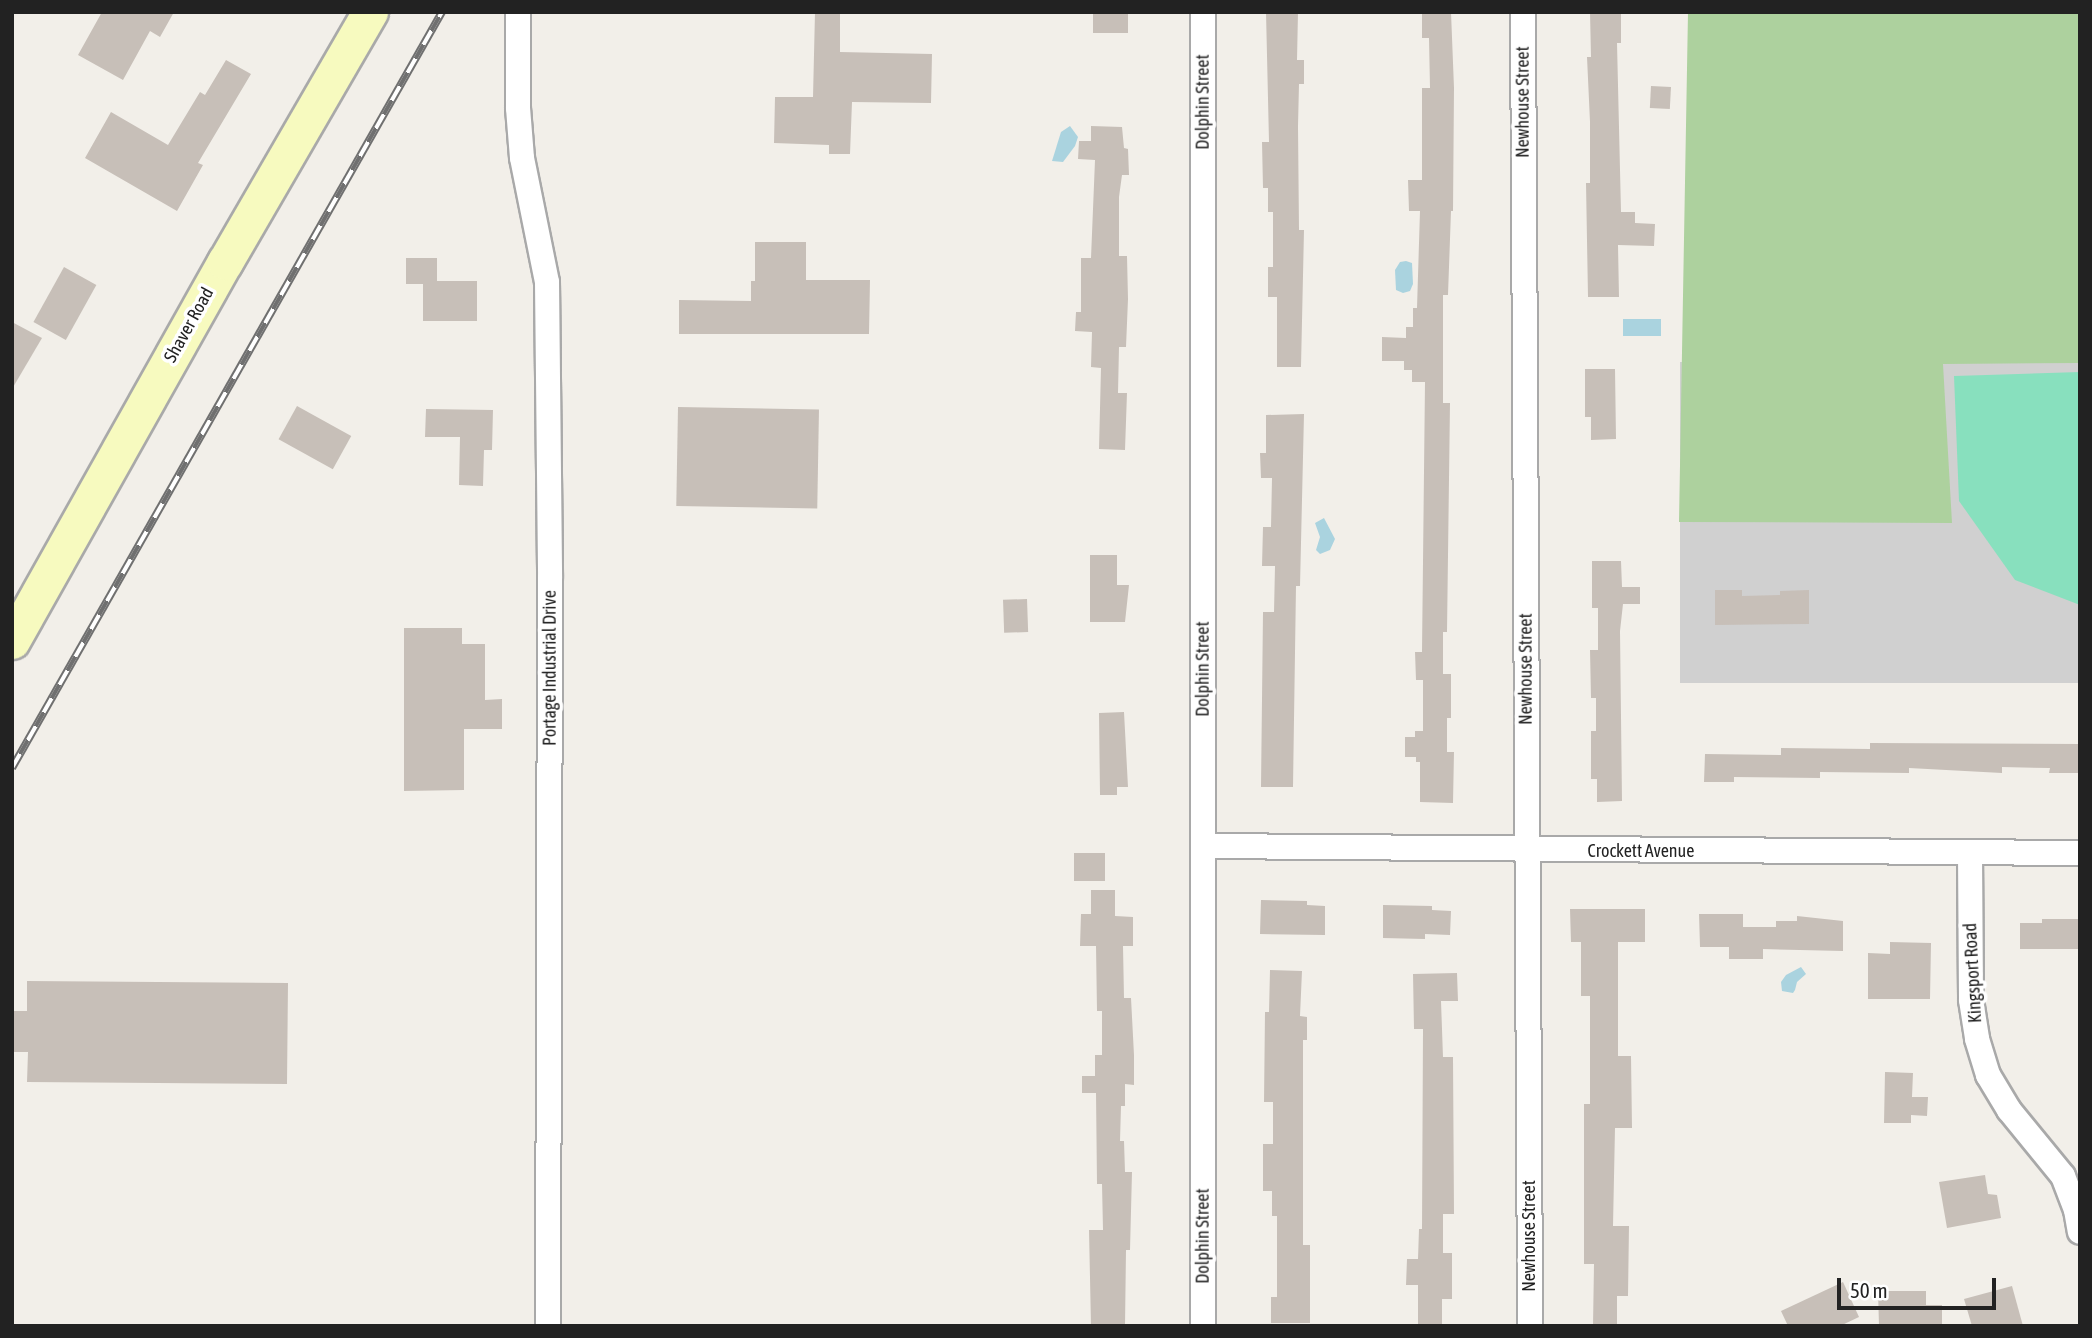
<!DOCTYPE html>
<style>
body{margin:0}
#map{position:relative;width:2092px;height:1338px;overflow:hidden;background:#f2efe9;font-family:"Asap Condensed",sans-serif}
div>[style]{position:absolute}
.religious>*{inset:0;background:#d0d0d0;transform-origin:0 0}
.forest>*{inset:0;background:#add19e}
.pitch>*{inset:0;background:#88e0be}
.water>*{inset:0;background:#aad3df;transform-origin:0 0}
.building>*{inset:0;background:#c7bfb8;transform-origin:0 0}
.roads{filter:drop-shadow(2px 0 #a9a9a9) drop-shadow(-2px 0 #a9a9a9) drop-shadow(0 2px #a9a9a9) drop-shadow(0 -2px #a9a9a9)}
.street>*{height:24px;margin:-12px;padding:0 12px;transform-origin:12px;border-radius:12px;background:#fff}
.secondary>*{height:35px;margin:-17.5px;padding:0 17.5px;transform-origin:17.5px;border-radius:17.5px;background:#f7fabf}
.rail>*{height:8px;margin-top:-4px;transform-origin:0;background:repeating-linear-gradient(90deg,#fff 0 16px,#707070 0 32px);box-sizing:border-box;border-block:2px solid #707070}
span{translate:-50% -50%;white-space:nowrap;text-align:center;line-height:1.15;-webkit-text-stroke:7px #fff;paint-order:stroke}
.street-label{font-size:18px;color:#222}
.frame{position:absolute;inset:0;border:14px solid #222;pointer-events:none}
.scale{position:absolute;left:1837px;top:1278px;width:159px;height:32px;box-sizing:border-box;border:4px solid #222;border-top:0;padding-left:9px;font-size:21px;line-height:24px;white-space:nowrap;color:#222;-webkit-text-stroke:5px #fff;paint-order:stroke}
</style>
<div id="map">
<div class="religious">
<i style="left:1680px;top:362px;width:400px;height:321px"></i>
</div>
<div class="forest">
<i style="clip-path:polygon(1688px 12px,2080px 12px,2080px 363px,1943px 364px,1952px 523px,1679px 522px)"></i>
</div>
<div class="pitch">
<i style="clip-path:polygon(2080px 372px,2080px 605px,2015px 580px,1959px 501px,1954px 376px)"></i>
</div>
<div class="water">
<i style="clip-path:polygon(1070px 126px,1078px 137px,1075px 146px,1063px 162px,1052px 161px,1061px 132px)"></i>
<i style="clip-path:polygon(1406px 261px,1412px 263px,1413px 284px,1410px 291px,1403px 293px,1396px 290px,1395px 270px,1400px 262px)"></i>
<i style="left:1623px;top:319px;width:38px;height:17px"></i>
<i style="clip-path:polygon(1324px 518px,1335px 539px,1330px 550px,1320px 554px,1316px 550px,1320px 537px,1315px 523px)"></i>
<i style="clip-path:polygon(1801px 967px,1806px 974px,1797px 982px,1795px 990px,1793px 993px,1782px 991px,1781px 982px,1786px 975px)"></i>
</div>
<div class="building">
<i style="clip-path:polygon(102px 12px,174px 12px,160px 37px,150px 31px,123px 80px,78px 55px)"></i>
<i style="clip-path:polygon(815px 12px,840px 12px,840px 52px,932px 54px,931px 103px,852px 102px,850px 154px,829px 154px,829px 145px,774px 143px,775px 97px,813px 97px)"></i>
<i style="left:1093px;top:12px;width:35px;height:21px"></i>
<i style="clip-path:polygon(1266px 12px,1298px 12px,1297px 60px,1304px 60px,1304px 84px,1299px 84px,1298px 126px,1299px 230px,1304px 230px,1301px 367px,1277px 367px,1277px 297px,1268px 297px,1268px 267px,1273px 267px,1273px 212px,1268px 212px,1268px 188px,1263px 188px,1262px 142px,1269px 142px)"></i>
<i style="clip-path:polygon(1422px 12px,1451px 12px,1454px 88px,1453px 211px,1451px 211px,1448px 295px,1443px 295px,1443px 403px,1450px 403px,1447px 632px,1443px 632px,1443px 674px,1451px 674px,1451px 718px,1447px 718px,1447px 752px,1454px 752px,1453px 803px,1420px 802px,1420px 762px,1416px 762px,1416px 757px,1405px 757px,1405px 737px,1415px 737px,1415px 731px,1423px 731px,1423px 680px,1416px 680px,1415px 652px,1422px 652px,1425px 382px,1412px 382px,1412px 370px,1404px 370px,1404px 361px,1382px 361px,1382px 337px,1406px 338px,1406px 327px,1413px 327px,1413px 308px,1417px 308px,1420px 211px,1409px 211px,1408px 180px,1422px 180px,1422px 88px,1430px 88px,1429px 38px,1422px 38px)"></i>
<i style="clip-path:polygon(1590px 12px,1621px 12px,1621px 43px,1617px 43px,1621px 212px,1635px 212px,1635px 223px,1655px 224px,1654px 246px,1618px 245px,1619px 297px,1588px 297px,1586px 183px,1590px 183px,1590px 122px,1587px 57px,1591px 57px)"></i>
<i style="clip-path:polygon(226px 60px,251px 74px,198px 163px,203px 165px,177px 211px,85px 158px,111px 112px,168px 145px,200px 92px,205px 95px)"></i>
<i style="left:1651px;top:86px;width:20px;height:22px;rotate:3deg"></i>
<i style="clip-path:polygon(1091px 126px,1122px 127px,1124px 148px,1128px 149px,1129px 175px,1122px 175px,1119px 197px,1119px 256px,1127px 256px,1128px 299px,1126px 347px,1119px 347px,1118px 393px,1127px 393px,1125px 450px,1099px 449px,1101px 368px,1091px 367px,1092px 332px,1075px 331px,1076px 312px,1081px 312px,1081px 258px,1091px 258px,1095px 160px,1078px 159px,1079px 141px,1091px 141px)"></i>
<i style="clip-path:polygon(755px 242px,806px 242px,806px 280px,870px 280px,869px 334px,679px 334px,679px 300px,751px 301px,751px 281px,755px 281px)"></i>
<i style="clip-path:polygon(406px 258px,437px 258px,437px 281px,477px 281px,477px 321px,423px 321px,423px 284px,406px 284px)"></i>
<i style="left:64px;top:267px;width:37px;height:63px;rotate:29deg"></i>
<i style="clip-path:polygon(12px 322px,42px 338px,12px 389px)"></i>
<i style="clip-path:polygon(1585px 369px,1615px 369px,1616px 439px,1591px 440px,1591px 417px,1585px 417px)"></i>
<i style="left:297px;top:406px;width:62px;height:38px;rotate:29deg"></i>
<i style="left:678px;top:407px;width:141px;height:99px;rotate:1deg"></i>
<i style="clip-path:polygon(426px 409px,493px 410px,492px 450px,484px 450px,483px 486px,459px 485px,460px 437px,425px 437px)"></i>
<i style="clip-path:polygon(1304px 414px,1300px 586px,1296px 586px,1293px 787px,1261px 787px,1263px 612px,1274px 612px,1275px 566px,1262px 566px,1263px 527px,1271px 527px,1272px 478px,1261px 478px,1260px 453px,1266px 453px,1266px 415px)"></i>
<i style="clip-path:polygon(1090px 555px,1117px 555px,1117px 585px,1129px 585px,1125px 622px,1090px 622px)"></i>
<i style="clip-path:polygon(1592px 561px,1621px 561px,1622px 587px,1640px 587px,1640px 604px,1623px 604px,1620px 631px,1622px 801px,1597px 802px,1597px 779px,1591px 779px,1591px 731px,1596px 731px,1596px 698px,1591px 698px,1590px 650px,1598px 650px,1598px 608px,1592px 608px)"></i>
<i style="clip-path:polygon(1715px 590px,1742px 590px,1742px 596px,1780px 595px,1780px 591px,1809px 590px,1809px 624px,1715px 625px)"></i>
<i style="left:1027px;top:599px;width:33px;height:24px;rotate:88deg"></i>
<i style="clip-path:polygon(404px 628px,462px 628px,462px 644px,485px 644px,485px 700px,502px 699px,502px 729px,464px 729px,464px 790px,404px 791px)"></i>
<i style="clip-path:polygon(1124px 712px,1128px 787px,1117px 787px,1117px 795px,1100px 795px,1099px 713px)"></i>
<i style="clip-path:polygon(1870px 743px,2080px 744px,2080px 773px,2049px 773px,2050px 768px,2002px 767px,2002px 773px,1909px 768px,1909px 773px,1820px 772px,1820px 778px,1734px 777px,1734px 782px,1704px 782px,1705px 754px,1781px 755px,1781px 748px,1870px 749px)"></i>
<i style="left:1105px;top:853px;width:28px;height:31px;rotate:90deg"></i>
<i style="clip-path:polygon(1091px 890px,1115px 890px,1115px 916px,1133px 917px,1133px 946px,1123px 946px,1124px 998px,1131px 998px,1134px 1055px,1134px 1085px,1125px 1084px,1125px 1106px,1121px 1106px,1120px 1141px,1124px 1141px,1125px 1172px,1132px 1172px,1130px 1250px,1126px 1250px,1125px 1326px,1091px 1326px,1089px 1230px,1103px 1230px,1102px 1184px,1097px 1184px,1096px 1093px,1082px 1093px,1082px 1076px,1095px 1076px,1095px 1055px,1102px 1055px,1102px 1011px,1097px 1011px,1096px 946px,1080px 946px,1081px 914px,1091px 914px)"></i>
<i style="clip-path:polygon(1261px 900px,1307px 901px,1307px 905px,1325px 906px,1325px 935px,1260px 934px)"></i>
<i style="clip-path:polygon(1383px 905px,1432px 906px,1432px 910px,1451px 911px,1450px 935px,1425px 934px,1425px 939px,1383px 938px)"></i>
<i style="clip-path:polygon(1570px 909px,1645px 909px,1645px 942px,1618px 942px,1618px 1056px,1631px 1056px,1632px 1128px,1615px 1128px,1613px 1226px,1629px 1226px,1628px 1296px,1617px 1296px,1617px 1326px,1593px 1326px,1594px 1264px,1584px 1264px,1584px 1104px,1590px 1104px,1590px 996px,1581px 996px,1581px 942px,1571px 942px)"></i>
<i style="clip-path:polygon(1699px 914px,1743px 914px,1743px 927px,1776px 927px,1776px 921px,1797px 921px,1797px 916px,1843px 921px,1843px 951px,1763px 949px,1763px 959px,1729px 959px,1729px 947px,1700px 947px)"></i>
<i style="clip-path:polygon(2042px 919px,2080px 919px,2080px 949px,2020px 949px,2020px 923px,2042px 923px)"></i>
<i style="clip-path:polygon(1890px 942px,1931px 943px,1930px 999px,1868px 999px,1868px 953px,1890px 954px)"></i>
<i style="clip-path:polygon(1270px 970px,1302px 971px,1300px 1016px,1307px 1017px,1307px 1040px,1303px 1040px,1303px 1245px,1310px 1245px,1310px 1323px,1271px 1323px,1271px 1297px,1277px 1297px,1277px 1216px,1272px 1216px,1272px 1191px,1263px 1191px,1263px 1144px,1273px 1144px,1273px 1102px,1264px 1102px,1265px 1012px,1269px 1012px)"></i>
<i style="clip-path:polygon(1457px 973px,1458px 1001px,1441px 1001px,1443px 1057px,1453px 1057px,1454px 1214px,1443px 1214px,1443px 1253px,1452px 1253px,1452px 1299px,1442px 1299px,1442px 1326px,1418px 1326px,1418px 1285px,1406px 1285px,1407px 1259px,1418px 1259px,1419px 1229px,1422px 1229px,1423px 1029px,1414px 1029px,1413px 974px)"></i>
<i style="clip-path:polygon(27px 981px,288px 983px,287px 1084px,27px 1082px,28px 1052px,12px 1052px,12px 1011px,27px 1011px)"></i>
<i style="clip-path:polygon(1885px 1072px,1913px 1073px,1912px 1097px,1928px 1097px,1927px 1116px,1911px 1115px,1911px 1123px,1884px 1123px)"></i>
<i style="clip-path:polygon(1985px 1175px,1988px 1194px,1997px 1195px,2001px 1218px,1947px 1228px,1939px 1182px)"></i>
<i style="clip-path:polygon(1843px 1282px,1859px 1317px,1840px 1326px,1788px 1326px,1781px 1311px)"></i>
<i style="clip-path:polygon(2012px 1286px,2023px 1326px,1972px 1326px,1964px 1299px)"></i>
<i style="clip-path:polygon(1878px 1291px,1926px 1291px,1926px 1305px,1942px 1305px,1942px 1326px,1879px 1326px)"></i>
</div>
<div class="roads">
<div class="street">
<i style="left:518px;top:12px;width:96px;rotate:90deg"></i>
<i style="left:518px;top:108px;width:50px;rotate:85.4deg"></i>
<i style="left:522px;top:158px;width:126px;rotate:78.6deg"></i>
<i style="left:547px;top:282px;width:296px;rotate:89.4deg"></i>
<i style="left:550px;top:578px;width:748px;rotate:90.15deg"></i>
<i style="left:1523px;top:12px;width:1314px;rotate:89.69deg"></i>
<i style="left:1203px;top:846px;width:877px;rotate:0.46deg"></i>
<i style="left:1970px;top:853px;width:147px;rotate:89.6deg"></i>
<i style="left:1971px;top:1000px;width:39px;rotate:81deg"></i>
<i style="left:1977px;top:1039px;width:38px;rotate:73deg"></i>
<i style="left:1988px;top:1075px;width:41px;rotate:59deg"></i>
<i style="left:2009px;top:1110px;width:85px;rotate:50.7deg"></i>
<i style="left:2063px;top:1176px;width:36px;rotate:69deg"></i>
<i style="left:2076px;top:1210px;width:22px;rotate:80deg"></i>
<i style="left:1203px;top:1326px;width:1314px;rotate:-90deg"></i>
</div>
<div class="secondary">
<i style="left:12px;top:641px;width:435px;rotate:-60.7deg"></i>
<i style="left:225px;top:262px;width:289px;rotate:-59.9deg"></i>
</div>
</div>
<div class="rail">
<i style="left:12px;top:768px;width:870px;rotate:-60.37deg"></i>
</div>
<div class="street-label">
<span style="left:1203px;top:102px;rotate:-90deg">Dolphin Street</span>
<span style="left:1523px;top:102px;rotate:-90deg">Newhouse Street</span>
<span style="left:189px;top:325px;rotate:-61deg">Shaver Road</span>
<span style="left:550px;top:668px;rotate:-90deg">Portage Industrial Drive</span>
<span style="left:1203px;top:669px;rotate:-90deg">Dolphin Street</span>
<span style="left:1526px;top:669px;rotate:-90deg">Newhouse Street</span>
<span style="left:1641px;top:851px">Crockett Avenue</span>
<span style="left:1973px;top:973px;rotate:-93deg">Kingsport Road</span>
<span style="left:1203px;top:1236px;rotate:-90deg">Dolphin Street</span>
<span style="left:1529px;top:1236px;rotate:-90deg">Newhouse Street</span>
</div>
<div class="frame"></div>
<div class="scale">50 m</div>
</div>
